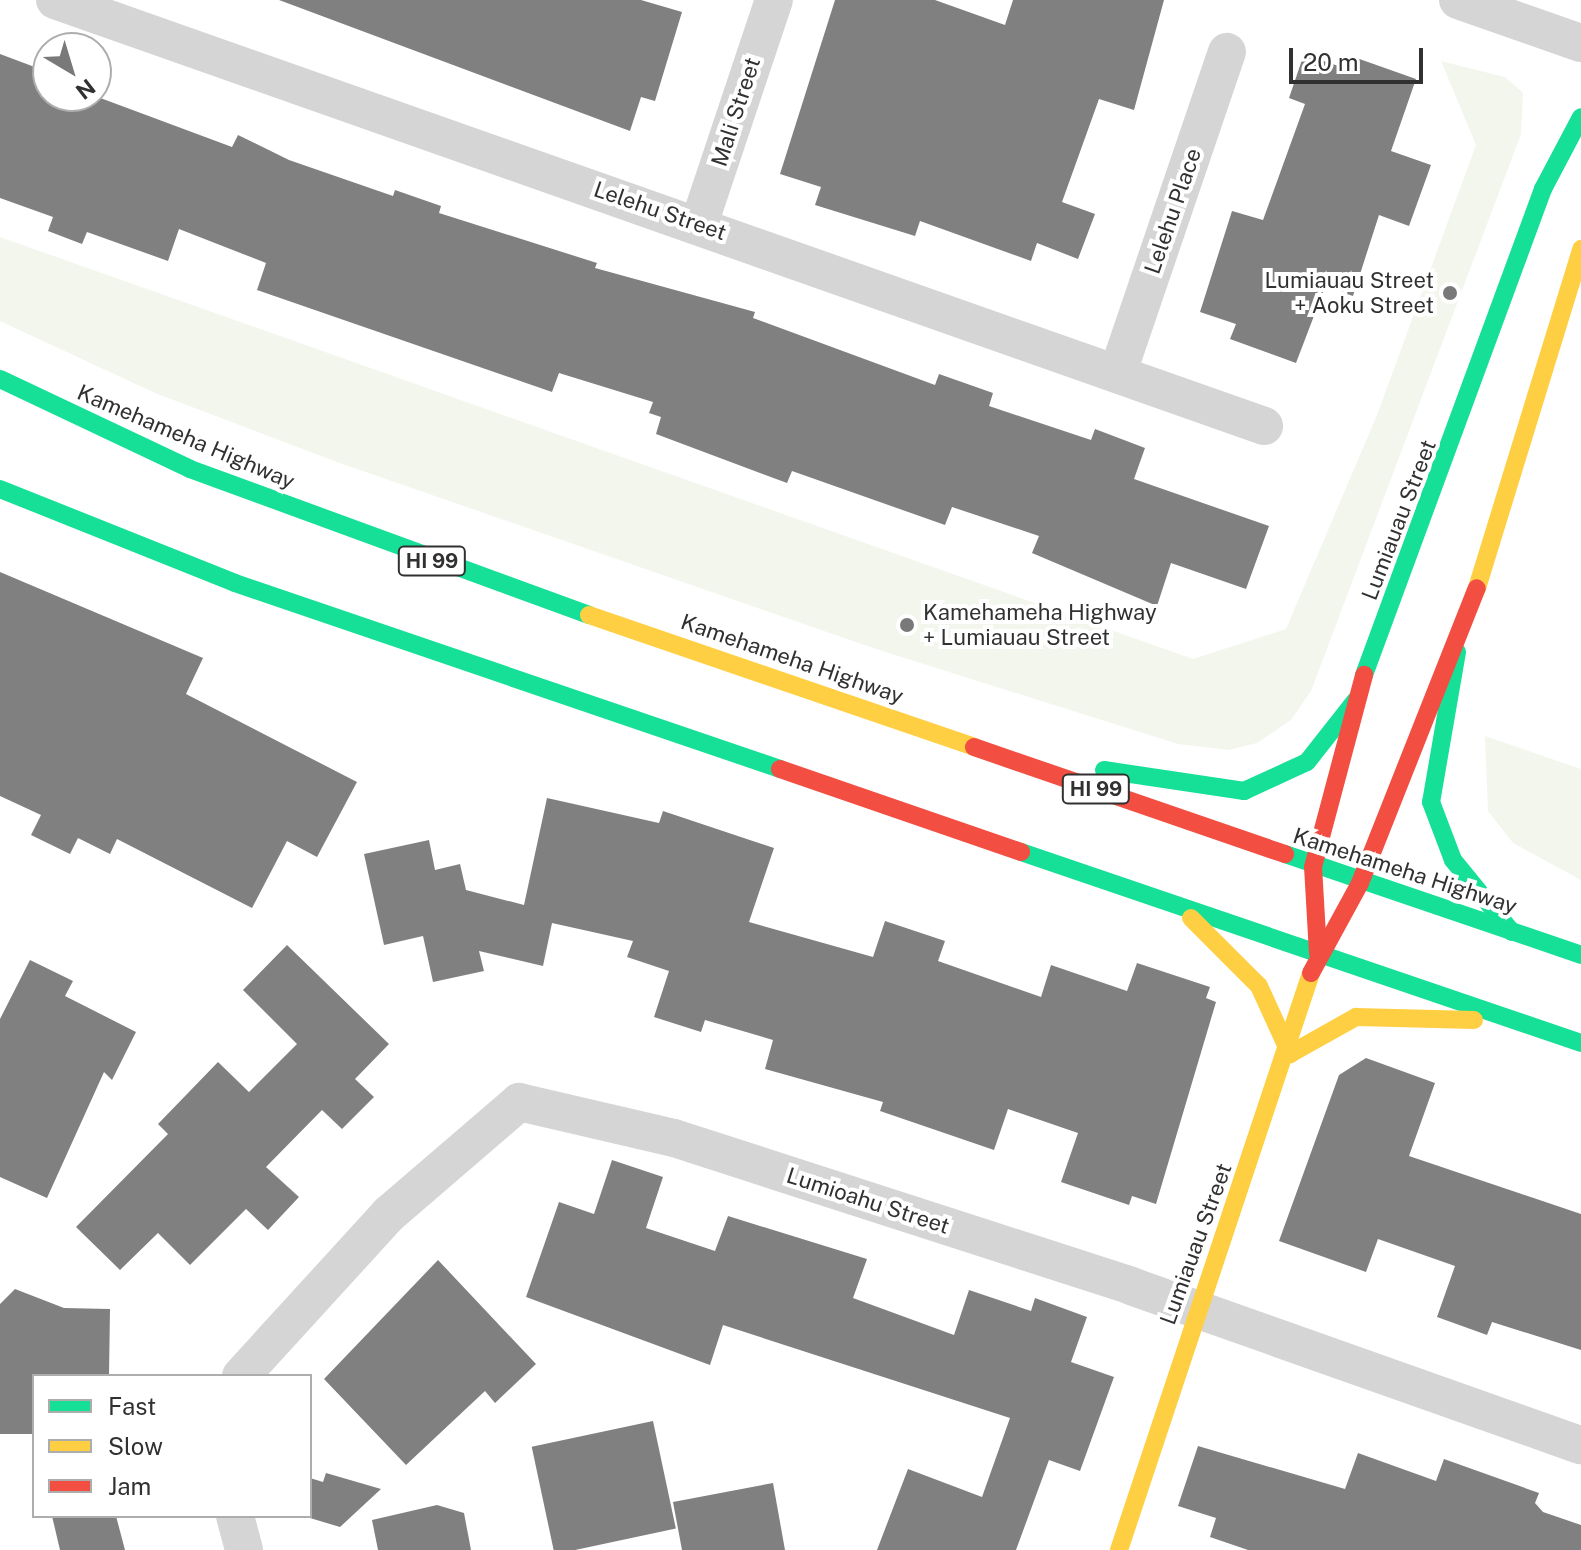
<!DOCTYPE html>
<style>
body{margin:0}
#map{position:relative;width:1581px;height:1550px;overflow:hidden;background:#fff;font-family:"Public Sans",sans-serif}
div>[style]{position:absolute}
.green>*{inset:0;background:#f3f6ed}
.building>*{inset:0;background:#808080;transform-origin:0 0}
.street>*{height:38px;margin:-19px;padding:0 19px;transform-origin:19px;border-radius:19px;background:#d5d5d5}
.fast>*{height:18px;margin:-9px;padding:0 9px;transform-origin:9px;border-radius:9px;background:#16e098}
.slow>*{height:18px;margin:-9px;padding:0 9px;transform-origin:9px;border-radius:9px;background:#ffcf43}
.jam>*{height:18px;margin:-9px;padding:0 9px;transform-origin:9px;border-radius:9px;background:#f24e42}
.dots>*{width:22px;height:22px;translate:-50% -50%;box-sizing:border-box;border:4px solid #fff;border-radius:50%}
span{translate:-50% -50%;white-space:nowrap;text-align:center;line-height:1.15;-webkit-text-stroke:8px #fff;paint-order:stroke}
.shield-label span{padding:2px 6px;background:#fff;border:2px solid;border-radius:6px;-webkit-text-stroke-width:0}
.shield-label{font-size:20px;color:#313131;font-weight:700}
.street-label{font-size:22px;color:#313131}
.poi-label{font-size:22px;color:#313131}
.right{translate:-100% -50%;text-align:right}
.left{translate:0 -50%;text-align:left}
.legend{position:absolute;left:32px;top:1374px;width:280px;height:144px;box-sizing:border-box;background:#fff;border:2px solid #adadad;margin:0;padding:10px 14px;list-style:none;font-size:24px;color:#313131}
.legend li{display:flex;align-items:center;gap:16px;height:40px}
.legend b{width:40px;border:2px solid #adadad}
.north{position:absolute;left:32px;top:32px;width:80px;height:80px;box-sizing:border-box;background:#fff;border:2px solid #adadad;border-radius:50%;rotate:142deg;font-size:22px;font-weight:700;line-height:32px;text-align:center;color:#313131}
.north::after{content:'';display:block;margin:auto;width:28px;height:36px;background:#797979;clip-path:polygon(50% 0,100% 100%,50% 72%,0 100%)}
.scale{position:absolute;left:1289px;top:48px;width:134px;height:36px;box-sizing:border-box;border:4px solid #313131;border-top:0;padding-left:10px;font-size:24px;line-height:28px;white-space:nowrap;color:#313131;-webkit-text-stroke:6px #fff;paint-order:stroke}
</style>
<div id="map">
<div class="green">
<i style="clip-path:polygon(1441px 61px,1505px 77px,1523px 93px,1521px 134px,1311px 691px,1291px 720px,1257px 743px,1229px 750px,1178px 744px,873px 648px,334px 461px,155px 393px,0 321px,0 237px,1193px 659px,1286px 629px,1377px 415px,1476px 145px)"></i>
<i style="clip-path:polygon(1485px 736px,1581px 769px,1581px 880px,1513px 843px,1488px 811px)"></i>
</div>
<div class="building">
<i style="clip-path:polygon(279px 0,641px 0,682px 12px,655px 101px,641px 97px,630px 131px)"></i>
<i style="clip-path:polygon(835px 0,935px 0,1005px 25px,1013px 0,1164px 0,1134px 110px,1099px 99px,1062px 202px,1095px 214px,1078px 259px,1037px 243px,1031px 261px,920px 221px,915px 236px,815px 205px,821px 187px,780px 174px)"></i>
<i style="clip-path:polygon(0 54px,48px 72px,48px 96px,95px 96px,232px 147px,238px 135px,289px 160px,393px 196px,395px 190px,441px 206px,439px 213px,597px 263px,595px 268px,755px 312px,753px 318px,935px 385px,939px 374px,993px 393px,989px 406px,1091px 440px,1095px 429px,1145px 448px,1134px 479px,1269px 526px,1246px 589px,1171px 563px,1157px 606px,1032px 553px,1039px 536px,952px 507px,945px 525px,792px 471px,787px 483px,656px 434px,661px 417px,649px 413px,653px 402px,559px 373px,552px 392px,257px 290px,266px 263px,179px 229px,168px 261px,87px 232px,82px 244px,48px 231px,53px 217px,0 198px)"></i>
<i style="clip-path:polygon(1304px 54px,1347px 69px,1351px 56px,1416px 79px,1391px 151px,1431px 165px,1409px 226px,1379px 215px,1353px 296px,1325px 287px,1296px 363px,1230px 339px,1236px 324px,1200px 312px,1232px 211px,1263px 220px,1305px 104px,1289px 98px)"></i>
<i style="clip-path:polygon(0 572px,203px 658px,186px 694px,357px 782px,317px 857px,287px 841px,252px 908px,117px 839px,110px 854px,78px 838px,70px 854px,31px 835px,41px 815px,0 796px)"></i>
<i style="clip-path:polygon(547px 798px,659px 823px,663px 811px,774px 848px,749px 922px,873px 957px,885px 921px,945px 941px,938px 961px,1041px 997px,1051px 965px,1127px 991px,1137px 963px,1210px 987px,1206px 998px,1216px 1002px,1156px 1204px,1132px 1196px,1129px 1205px,1061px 1182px,1078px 1133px,1008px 1109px,994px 1150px,880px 1111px,883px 1102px,765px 1069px,773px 1040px,705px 1020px,701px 1032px,654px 1017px,669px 971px,627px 957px,633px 941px,552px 923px,543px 966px,479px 951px,484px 971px,433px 982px,423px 936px,384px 945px,364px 854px,429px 840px,435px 870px,460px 864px,466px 890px,524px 905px)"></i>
<i style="clip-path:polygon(287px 945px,389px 1044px,355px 1079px,374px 1097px,342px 1129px,322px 1110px,266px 1167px,299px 1197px,268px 1230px,246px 1209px,190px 1265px,158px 1233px,120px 1270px,76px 1227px,168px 1134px,158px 1124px,218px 1062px,249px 1092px,297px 1044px,243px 990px)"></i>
<i style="clip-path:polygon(30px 960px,73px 981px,65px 996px,136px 1032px,112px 1080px,104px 1072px,47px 1198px,0 1177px,0 1019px)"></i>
<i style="clip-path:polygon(1366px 1058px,1435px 1083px,1409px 1156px,1581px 1214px,1581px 1350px,1492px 1322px,1487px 1335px,1437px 1317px,1455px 1266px,1378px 1239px,1366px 1272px,1279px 1241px,1339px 1075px)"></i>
<i style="clip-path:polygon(612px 1160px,663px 1177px,646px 1228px,715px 1251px,728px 1216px,867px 1259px,853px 1298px,954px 1335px,969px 1290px,1031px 1311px,1035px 1298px,1087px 1317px,1071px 1362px,1114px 1377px,1080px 1471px,1049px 1460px,1016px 1550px,877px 1550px,908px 1469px,982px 1497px,1010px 1418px,723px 1325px,710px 1365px,526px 1297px,559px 1202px,594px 1214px)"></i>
<i style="clip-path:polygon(438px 1260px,536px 1364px,495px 1403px,485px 1391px,406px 1465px,324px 1379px)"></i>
<i style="clip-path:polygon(15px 1289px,64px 1308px,110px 1309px,109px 1376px,34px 1376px,34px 1434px,0 1434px,0 1304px)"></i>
<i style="left:653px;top:1421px;width:110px;height:124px;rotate:78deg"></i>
<i style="clip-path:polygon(1198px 1446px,1345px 1489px,1358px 1453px,1436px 1481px,1444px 1459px,1539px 1493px,1535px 1503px,1543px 1512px,1581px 1525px,1581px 1550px,1248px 1550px,1210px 1537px,1216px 1518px,1178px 1506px)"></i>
<i style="clip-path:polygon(326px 1473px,381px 1489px,340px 1527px,310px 1518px,310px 1478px,323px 1482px)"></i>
<i style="clip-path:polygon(773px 1483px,785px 1550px,682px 1550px,673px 1502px)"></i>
<i style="clip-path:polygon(437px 1505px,464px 1513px,471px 1550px,378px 1550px,372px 1520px)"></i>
<i style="clip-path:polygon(52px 1516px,116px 1516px,125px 1550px,60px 1550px)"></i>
</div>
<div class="street">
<i style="left:55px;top:0;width:1282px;rotate:19.41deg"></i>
<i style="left:1458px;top:0;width:130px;rotate:19.3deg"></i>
<i style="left:699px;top:224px;width:236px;rotate:-71.5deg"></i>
<i style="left:1119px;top:369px;width:335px;rotate:-71.2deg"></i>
<i style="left:241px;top:1376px;width:219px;rotate:-47.6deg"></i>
<i style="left:389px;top:1214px;width:172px;rotate:-40.7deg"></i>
<i style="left:519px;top:1102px;width:159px;rotate:13.1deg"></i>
<i style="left:674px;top:1138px;width:480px;rotate:17.9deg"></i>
<i style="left:1131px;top:1286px;width:477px;rotate:19.5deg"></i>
<i style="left:235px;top:1516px;width:35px;rotate:75deg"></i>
</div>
<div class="fast">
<i style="left:0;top:379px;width:210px;rotate:25.3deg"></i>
<i style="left:190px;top:469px;width:425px;rotate:20.1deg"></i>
<i style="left:0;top:489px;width:253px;rotate:21.8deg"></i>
<i style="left:235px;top:583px;width:576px;rotate:18.84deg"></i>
<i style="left:1457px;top:652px;width:152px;rotate:99.8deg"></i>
<i style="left:1431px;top:802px;width:62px;rotate:69.2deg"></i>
<i style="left:1453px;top:860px;width:93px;rotate:50.7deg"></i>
<i style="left:1364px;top:675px;width:518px;rotate:-69.78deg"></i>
<i style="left:1543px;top:189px;width:81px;rotate:-62.2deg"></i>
<i style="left:1104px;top:770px;width:142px;rotate:8.5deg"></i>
<i style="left:1244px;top:791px;width:69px;rotate:-24.7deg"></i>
<i style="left:1307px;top:762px;width:78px;rotate:-51.8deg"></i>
<i style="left:1021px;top:852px;width:592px;rotate:18.83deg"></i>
<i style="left:1285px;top:854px;width:313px;rotate:18.8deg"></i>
</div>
<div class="slow">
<i style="left:1477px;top:588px;width:355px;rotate:-72.9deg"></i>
<i style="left:589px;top:615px;width:407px;rotate:18.9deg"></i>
<i style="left:1191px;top:918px;width:96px;rotate:45deg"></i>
<i style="left:1259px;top:986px;width:75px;rotate:65.5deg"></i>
<i style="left:1290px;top:1054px;width:76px;rotate:-29.3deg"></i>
<i style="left:1356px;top:1017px;width:118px;rotate:1.5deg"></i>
<i style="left:1119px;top:1550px;width:608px;rotate:-71.59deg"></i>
</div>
<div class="jam">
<i style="left:974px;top:747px;width:329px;rotate:19deg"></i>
<i style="left:780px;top:769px;width:255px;rotate:19deg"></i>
<i style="left:1318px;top:953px;width:86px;rotate:-93.3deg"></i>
<i style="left:1313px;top:867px;width:199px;rotate:-75.1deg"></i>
<i style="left:1311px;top:973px;width:102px;rotate:-61.4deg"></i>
<i style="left:1360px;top:883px;width:317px;rotate:-68.4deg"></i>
</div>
<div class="dots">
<i style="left:1450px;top:293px;background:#797979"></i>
<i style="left:907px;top:625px;background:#797979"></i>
</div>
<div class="shield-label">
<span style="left:432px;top:561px">HI 99</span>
<span style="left:1096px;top:789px">HI 99</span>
</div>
<div class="street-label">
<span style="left:736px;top:112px;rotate:-72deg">Mali Street</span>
<span style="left:660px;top:211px;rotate:19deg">Lelehu Street</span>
<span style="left:1173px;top:211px;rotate:-71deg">Lelehu Place</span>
<span style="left:186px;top:437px;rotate:23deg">Kamehameha Highway</span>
<span style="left:1399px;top:520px;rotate:-69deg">Lumiauau Street</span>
<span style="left:792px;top:659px;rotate:19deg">Kamehameha Highway</span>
<span style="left:1405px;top:871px;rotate:18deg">Kamehameha Highway</span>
<span style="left:868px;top:1201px;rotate:18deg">Lumioahu Street</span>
<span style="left:1196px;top:1244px;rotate:-70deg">Lumiauau Street</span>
</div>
<div class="poi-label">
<span class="right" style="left:1434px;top:293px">Lumiauau Street<br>+ Aoku Street</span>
<span class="left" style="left:923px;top:625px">Kamehameha Highway<br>+ Lumiauau Street</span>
</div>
<ul class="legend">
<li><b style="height:10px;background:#16e098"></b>Fast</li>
<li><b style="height:10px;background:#ffcf43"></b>Slow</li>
<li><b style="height:10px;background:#f24e42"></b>Jam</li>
</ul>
<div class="north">N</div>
<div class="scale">20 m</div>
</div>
